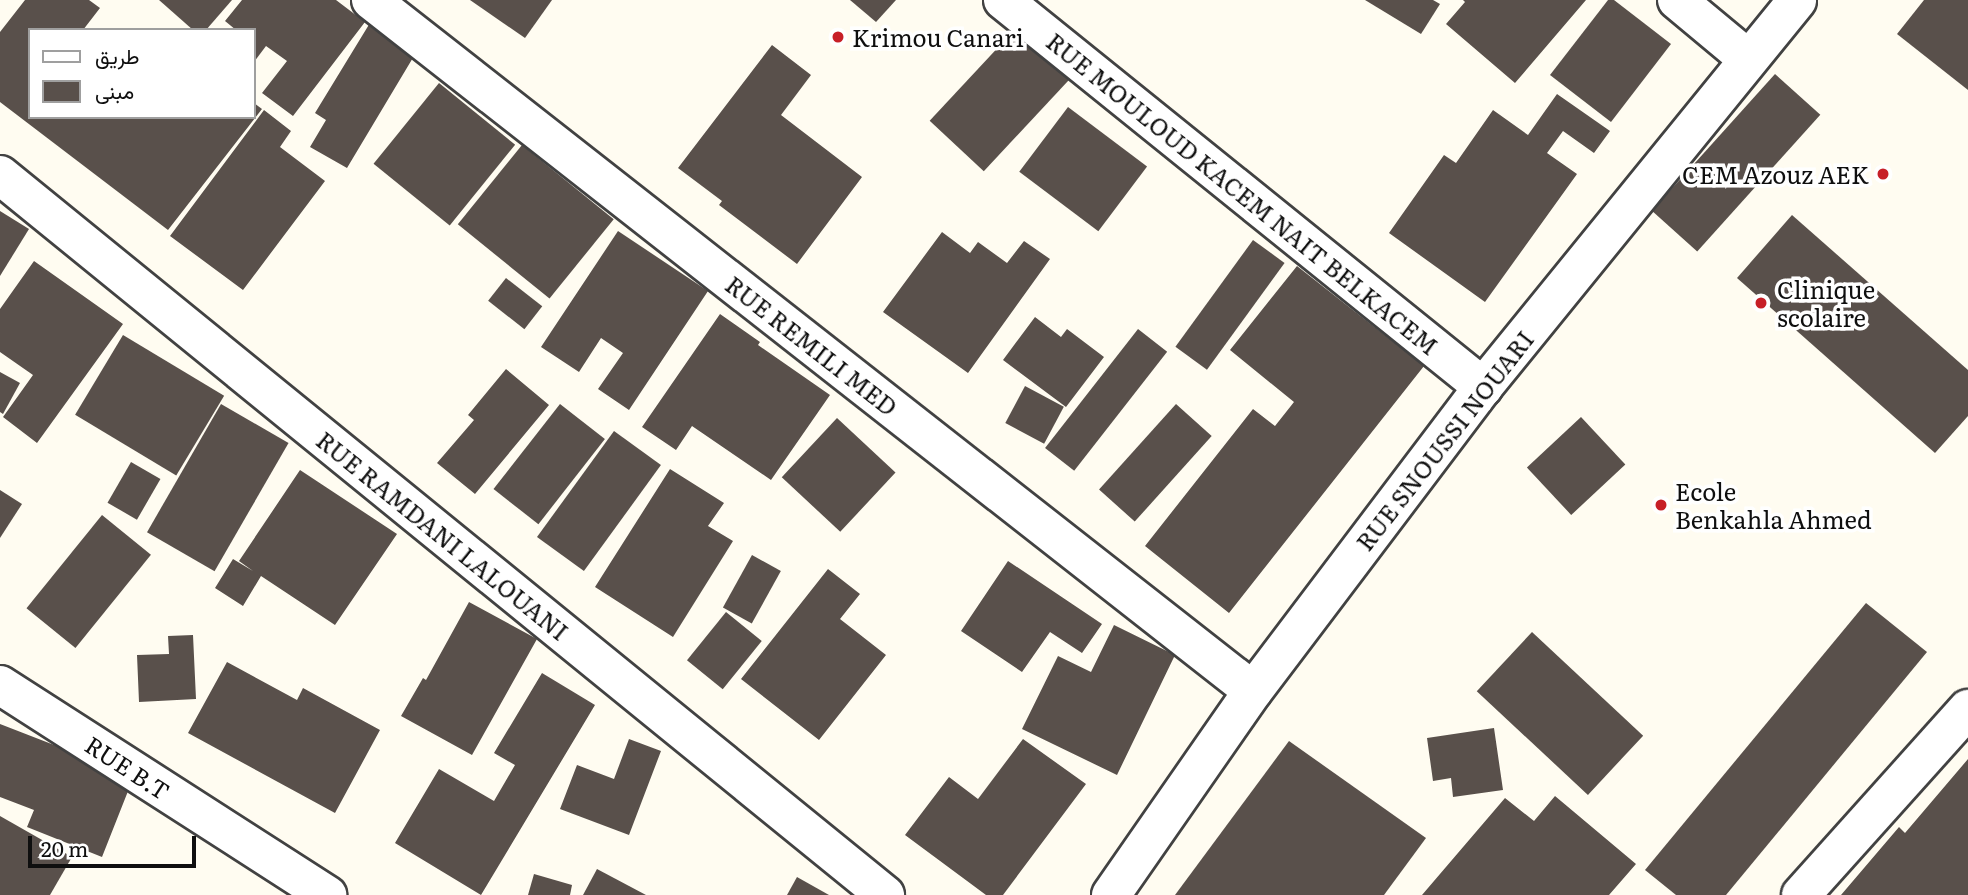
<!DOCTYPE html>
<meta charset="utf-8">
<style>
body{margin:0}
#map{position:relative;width:1968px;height:895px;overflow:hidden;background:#fffcf1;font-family:Literata,Vazirmatn,serif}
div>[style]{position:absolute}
.building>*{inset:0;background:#59504b;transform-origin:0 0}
.roads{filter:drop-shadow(2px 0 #424242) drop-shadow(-2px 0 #424242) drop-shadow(0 2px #424242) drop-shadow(0 -2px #424242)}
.minor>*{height:38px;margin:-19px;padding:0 19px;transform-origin:19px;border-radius:19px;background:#fff}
.dots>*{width:19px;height:19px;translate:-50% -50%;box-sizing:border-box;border:4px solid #fff;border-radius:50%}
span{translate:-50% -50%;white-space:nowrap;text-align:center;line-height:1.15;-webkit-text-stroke:7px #fff;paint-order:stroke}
.poi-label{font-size:24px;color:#0f0f0f}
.left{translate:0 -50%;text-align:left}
.right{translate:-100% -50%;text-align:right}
.street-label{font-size:24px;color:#0f0f0f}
.legend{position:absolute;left:28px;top:28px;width:228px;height:91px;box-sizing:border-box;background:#fff;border:2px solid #9f9f9f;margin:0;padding:9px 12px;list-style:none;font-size:21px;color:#0f0f0f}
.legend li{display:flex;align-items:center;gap:14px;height:35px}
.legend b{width:35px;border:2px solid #9f9f9f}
.scale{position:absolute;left:28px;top:836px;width:168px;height:32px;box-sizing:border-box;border:4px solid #0f0f0f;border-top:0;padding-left:9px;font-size:21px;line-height:24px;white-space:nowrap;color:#0f0f0f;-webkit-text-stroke:5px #fff;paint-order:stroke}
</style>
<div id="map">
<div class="building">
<i style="clip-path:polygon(25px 0,89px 0,100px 8px,83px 30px,30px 30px,30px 117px,254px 117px,254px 103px,262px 109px,168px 230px,0 102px,0 32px)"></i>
<i style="clip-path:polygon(159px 0,232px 0,206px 30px,193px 30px)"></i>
<i style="clip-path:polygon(242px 0,336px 0,365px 22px,293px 116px,262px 93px,287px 61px,266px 46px,254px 62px,254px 30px,236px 30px,225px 21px)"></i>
<i style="clip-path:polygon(470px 0,552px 0,525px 38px)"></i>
<i style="clip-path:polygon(850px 0,896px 0,876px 22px)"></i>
<i style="clip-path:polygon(1365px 0,1433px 0,1440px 4px,1421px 34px)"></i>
<i style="clip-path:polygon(1463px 0,1586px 0,1515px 83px,1446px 24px,1465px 2px)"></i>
<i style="clip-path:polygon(1608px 0,1614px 0,1671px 44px,1611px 122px,1550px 75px)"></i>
<i style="clip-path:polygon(1924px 0,1968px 0,1968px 90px,1897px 34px)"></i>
<i style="clip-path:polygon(373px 18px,420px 46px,347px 168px,310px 147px,326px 120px,315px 113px)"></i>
<i style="left:1019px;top:25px;width:74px;height:131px;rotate:43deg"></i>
<i style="clip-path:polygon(772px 45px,811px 75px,781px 115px,862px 177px,797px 264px,719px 205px,722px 201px,678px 168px)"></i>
<i style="left:1775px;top:74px;width:61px;height:184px;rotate:42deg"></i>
<i style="left:439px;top:83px;width:98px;height:104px;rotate:39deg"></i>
<i style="clip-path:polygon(1557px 94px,1610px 131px,1594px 153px,1563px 131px,1547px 153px,1577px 174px,1485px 302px,1389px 233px,1444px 155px,1456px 163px,1493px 110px,1528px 135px)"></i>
<i style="left:1068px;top:107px;width:99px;height:81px;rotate:37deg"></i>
<i style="clip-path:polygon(264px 110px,291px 131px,280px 147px,325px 181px,243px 290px,170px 236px)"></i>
<i style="left:522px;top:145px;width:118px;height:102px;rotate:39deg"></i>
<i style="clip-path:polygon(0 211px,29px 229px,0 276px)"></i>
<i style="clip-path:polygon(1792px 215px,1968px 370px,1968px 416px,1935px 453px,1737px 278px)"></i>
<i style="clip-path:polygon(618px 231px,708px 291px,629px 410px,598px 389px,623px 353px,601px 338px,579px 372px,541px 347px)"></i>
<i style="clip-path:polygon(942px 232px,970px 253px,978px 242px,1007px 263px,1024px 241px,1050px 259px,968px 373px,883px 312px)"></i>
<i style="left:1253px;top:240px;width:39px;height:132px;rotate:36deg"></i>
<i style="clip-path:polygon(34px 261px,123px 324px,37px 443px,3px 417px,33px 375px,0 352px,0 309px)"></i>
<i style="clip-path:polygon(1297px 266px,1424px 366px,1229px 613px,1145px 546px,1253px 409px,1275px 426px,1294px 402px,1230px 350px)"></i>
<i style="left:506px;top:278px;width:46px;height:29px;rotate:38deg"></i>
<i style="clip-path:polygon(720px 314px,760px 342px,758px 345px,830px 395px,771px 480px,692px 426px,676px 450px,642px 427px)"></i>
<i style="clip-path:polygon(1035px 317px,1061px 337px,1067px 329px,1104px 357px,1066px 407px,1003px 360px)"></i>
<i style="left:1138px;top:329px;width:37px;height:151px;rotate:38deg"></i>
<i style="left:123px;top:335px;width:118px;height:93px;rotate:31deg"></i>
<i style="clip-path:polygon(506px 369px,549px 405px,475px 494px,437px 463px,474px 420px,468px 415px)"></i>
<i style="clip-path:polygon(0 372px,20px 383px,3px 414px,0 412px)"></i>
<i style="left:1025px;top:386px;width:44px;height:42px;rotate:28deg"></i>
<i style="left:221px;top:404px;width:78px;height:148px;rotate:30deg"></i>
<i style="left:560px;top:404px;width:57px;height:108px;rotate:38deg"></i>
<i style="left:1176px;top:404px;width:48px;height:115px;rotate:42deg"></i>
<i style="left:1581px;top:417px;width:65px;height:74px;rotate:47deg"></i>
<i style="left:837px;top:418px;width:80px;height:81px;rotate:43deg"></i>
<i style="left:614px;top:431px;width:58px;height:131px;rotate:36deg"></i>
<i style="left:131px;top:462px;width:34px;height:47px;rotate:30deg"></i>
<i style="clip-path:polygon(670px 469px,724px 503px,708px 526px,733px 541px,673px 637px,595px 587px)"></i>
<i style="clip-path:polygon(300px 470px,397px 534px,335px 625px,261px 576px,243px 606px,215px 588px,233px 559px,253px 571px,239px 561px)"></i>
<i style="clip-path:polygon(0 490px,22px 504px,0 538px)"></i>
<i style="left:102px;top:515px;width:63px;height:120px;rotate:39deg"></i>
<i style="left:752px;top:555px;width:33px;height:60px;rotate:29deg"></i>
<i style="clip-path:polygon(1008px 561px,1102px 624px,1082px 653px,1050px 632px,1022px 672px,961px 631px)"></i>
<i style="clip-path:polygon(828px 569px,860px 594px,840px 619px,886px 655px,819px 740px,741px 679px)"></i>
<i style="clip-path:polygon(469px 602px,537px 639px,472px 755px,401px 716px,423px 678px,426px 680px)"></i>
<i style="clip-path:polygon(1866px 603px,1927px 652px,1726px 895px,1676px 895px,1645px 870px)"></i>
<i style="left:726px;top:612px;width:46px;height:62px;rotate:39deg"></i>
<i style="clip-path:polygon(1114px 625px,1175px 655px,1117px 775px,1022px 729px,1058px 656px,1091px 672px)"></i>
<i style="left:1532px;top:632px;width:152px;height:81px;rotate:43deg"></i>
<i style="clip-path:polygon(193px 635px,196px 699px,139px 702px,137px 655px,169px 654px,168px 636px)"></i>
<i style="clip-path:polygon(227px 662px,297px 700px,303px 688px,380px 730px,335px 813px,188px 733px)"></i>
<i style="clip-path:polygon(542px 673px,595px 705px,481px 895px,395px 843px,439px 769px,494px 801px,515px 765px,494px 753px)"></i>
<i style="clip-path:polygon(0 724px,134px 776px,102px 857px,27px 827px,34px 810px,0 797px)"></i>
<i style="clip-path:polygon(1494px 728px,1503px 790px,1453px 797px,1451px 778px,1433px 781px,1427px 738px)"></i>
<i style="clip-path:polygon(629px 739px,661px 751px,629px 835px,560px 809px,577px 765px,614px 779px)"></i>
<i style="clip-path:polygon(1023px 739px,1086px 784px,1003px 895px,986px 895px,905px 835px,949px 777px,978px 799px)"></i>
<i style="clip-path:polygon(1289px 741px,1426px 838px,1384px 895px,1175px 895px)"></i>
<i style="clip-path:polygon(1968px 759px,1968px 895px,1841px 895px,1899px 827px,1905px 833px)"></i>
<i style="clip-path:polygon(1555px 796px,1636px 864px,1609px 895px,1422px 895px,1505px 798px,1534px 821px)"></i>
<i style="clip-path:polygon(0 816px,72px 857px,50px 895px,0 895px)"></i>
<i style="clip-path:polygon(597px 869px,646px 895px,583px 895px)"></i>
<i style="clip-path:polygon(534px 874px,572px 885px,570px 895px,528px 895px)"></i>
<i style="clip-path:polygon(797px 877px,829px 895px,787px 895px)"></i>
</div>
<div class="roads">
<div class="minor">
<i style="left:371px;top:0;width:1120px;rotate:38.08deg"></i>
<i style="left:1003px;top:0;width:617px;rotate:38.88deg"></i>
<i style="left:1677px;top:0;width:92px;rotate:39.7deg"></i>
<i style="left:0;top:175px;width:1141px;rotate:39.13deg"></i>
<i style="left:0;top:685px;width:389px;rotate:32.7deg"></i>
<i style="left:1111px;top:895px;width:249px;rotate:-55.2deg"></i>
<i style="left:1253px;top:691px;width:381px;rotate:-52.9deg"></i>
<i style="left:1483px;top:387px;width:498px;rotate:-50.9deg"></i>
<i style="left:1801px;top:895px;width:250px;rotate:-48.1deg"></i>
</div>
</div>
<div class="dots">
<i style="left:838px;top:37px;background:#c71f27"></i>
<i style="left:1883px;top:174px;background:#c71f27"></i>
<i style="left:1761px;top:303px;background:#c71f27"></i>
<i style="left:1661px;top:505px;background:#c71f27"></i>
</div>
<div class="poi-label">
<span class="left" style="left:852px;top:37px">Krimou Canari</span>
<span class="right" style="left:1869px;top:174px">CEM Azouz AEK</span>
<span class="left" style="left:1777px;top:303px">Clinique<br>scolaire</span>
<span class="left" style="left:1675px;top:505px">Ecole<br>Benkahla Ahmed</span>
</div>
<div class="street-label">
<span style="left:1243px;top:193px;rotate:39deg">RUE MOULOUD KACEM NAIT BELKACEM</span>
<span style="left:812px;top:345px;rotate:38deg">RUE REMILI MED</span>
<span style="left:1444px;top:440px;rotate:-52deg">RUE SNOUSSI NOUARI</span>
<span style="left:443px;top:535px;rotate:39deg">RUE RAMDANI LALOUANI</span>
<span style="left:128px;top:767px;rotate:33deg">RUE B.T</span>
</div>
<ul class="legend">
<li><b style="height:9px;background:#fff"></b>طريق</li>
<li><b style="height:19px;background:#59504b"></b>مبنى</li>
</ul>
<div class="scale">20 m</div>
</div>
